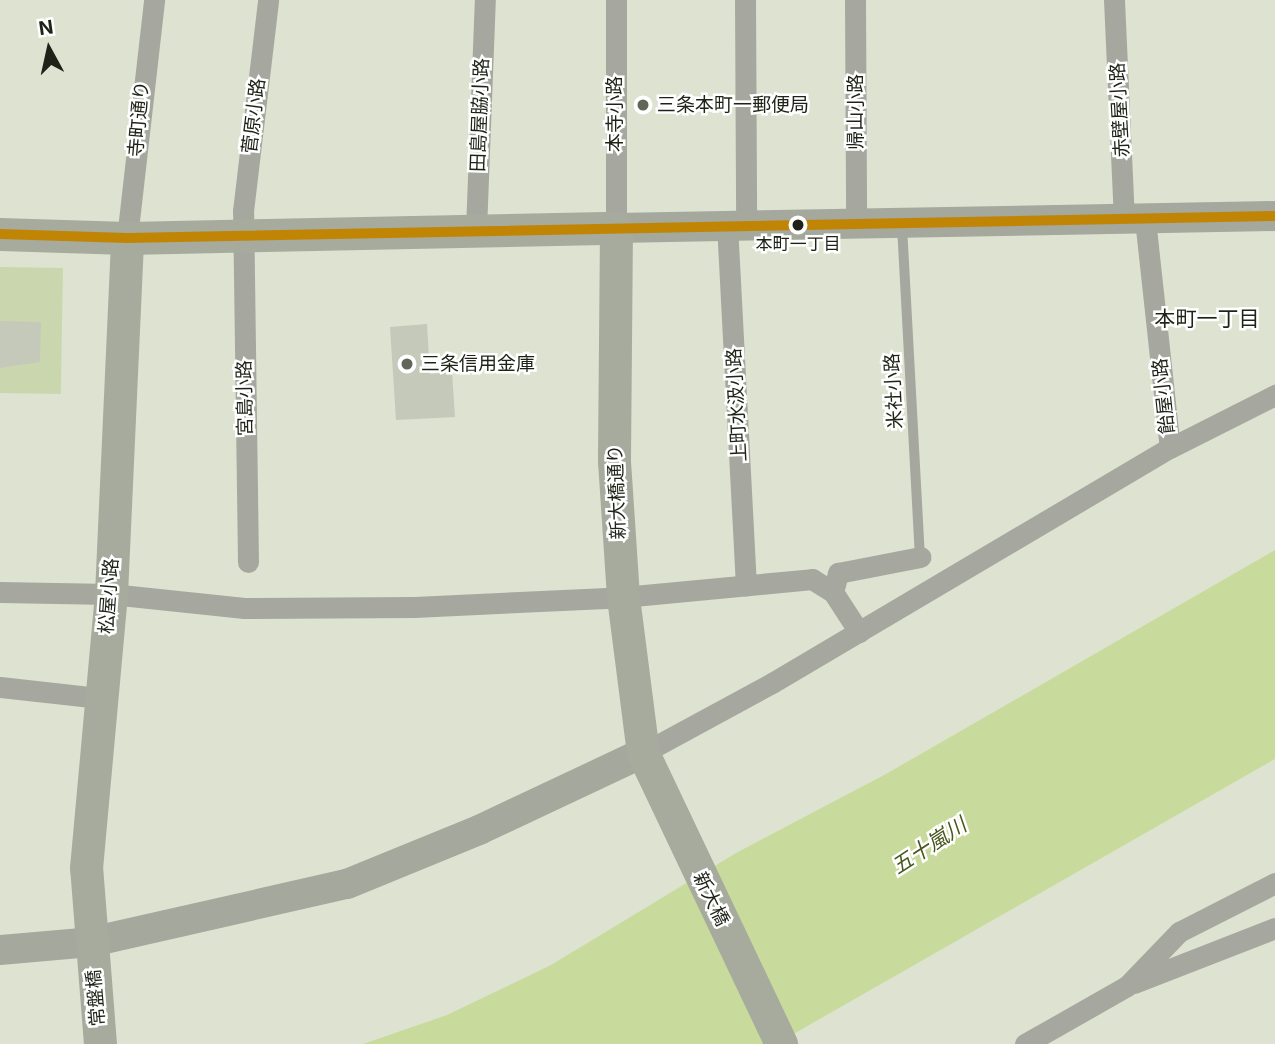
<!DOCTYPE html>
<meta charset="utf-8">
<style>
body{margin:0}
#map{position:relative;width:1275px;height:1044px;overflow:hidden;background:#dde3d0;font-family:Inter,"Noto Sans JP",sans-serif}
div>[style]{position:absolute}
.green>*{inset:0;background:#cad7ae;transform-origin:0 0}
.water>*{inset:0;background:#c9db9c}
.building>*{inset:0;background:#c4c9ba}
.lane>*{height:10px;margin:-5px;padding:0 5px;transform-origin:5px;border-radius:5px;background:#a6a8a0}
.street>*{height:21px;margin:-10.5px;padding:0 10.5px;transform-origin:10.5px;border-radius:10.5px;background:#a6a8a0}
.secondary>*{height:30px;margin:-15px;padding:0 15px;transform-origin:15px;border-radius:15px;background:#a4a89d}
.primary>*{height:33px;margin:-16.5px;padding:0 16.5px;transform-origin:16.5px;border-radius:16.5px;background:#a7ab9e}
.bus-1>*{height:10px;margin:-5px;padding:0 5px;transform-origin:5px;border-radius:5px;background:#c18506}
.dots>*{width:19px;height:19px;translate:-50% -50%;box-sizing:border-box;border:4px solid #fff;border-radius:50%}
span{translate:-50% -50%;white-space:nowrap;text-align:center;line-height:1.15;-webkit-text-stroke:5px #fff;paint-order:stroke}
.bus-label{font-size:17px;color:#1f2317}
.poi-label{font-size:19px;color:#1f2317}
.left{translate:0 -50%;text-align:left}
.street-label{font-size:19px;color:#1f2317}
.neighbourhood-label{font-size:21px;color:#1f2317}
.water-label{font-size:21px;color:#49571e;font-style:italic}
.north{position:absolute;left:14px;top:14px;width:70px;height:70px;-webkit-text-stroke:5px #fff;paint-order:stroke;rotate:352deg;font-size:19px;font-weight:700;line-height:28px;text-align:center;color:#1f2317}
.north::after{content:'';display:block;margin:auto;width:24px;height:32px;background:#1f2317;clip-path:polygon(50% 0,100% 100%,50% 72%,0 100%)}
</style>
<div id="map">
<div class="green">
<i style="left:0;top:267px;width:63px;height:126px;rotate:1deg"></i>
</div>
<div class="water">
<i style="clip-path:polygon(1275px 550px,1275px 759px,776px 1044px,363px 1044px,447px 1015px,551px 965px,736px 853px,886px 774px)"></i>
</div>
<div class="building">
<i style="clip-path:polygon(0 321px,41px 322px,40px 362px,0 368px)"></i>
<i style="clip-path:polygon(427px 324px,430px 374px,452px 372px,455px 417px,396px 420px,390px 327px)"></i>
</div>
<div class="lane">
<i style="left:902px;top:226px;width:331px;rotate:86.9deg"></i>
</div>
<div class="street">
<i style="left:616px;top:0;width:228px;rotate:90deg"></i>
<i style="left:745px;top:0;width:224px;rotate:89.7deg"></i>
<i style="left:855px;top:0;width:223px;rotate:89.7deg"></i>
<i style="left:1114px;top:0;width:219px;rotate:87.4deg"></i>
<i style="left:1145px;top:219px;width:230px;rotate:83.8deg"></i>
<i style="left:727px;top:224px;width:362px;rotate:87deg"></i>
<i style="left:476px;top:230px;width:230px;rotate:-87.8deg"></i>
<i style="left:127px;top:238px;width:240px;rotate:-83.5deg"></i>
<i style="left:248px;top:562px;width:351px;rotate:-90.8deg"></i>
<i style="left:243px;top:211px;width:212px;rotate:-83.2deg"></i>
<i style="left:0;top:592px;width:111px;rotate:1deg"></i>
<i style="left:111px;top:594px;width:134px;rotate:6deg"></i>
<i style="left:244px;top:608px;width:170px;rotate:-0.3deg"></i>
<i style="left:414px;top:607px;width:209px;rotate:-2.7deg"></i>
<i style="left:623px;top:597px;width:190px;rotate:-5.4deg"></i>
<i style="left:812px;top:579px;width:25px;rotate:32deg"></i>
<i style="left:833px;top:592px;width:48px;rotate:57deg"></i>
<i style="left:833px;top:592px;width:20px;rotate:-75deg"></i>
<i style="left:838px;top:573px;width:84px;rotate:-11deg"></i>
<i style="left:0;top:687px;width:101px;rotate:6.3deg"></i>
<i style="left:643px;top:753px;width:147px;rotate:-28.5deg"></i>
<i style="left:772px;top:683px;width:462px;rotate:-30.6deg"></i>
<i style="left:1170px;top:448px;width:118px;rotate:-26.8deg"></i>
<i style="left:1134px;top:983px;width:151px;rotate:-21.3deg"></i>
<i style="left:1025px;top:1044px;width:117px;rotate:-29.6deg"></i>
<i style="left:1127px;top:986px;width:75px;rotate:-46.1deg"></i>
<i style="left:1179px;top:932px;width:108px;rotate:-27deg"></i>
</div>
<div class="secondary">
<i style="left:616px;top:228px;width:659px;rotate:-1.04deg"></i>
<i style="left:0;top:950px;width:91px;rotate:-5deg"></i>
<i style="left:91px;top:942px;width:262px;rotate:-12.8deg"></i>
<i style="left:347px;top:884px;width:143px;rotate:-22.2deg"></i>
<i style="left:479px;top:830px;width:181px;rotate:-25.2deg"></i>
</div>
<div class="primary">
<i style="left:0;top:234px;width:127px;rotate:1.8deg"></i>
<i style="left:127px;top:238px;width:489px;rotate:-1.2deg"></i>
<i style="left:616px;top:228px;width:233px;rotate:90.5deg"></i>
<i style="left:614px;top:461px;width:136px;rotate:86.2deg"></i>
<i style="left:623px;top:597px;width:157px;rotate:82.7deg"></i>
<i style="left:643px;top:753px;width:322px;rotate:64.6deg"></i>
<i style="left:100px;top:1044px;width:177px;rotate:-94.5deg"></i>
<i style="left:86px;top:868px;width:275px;rotate:-84.8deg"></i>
<i style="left:111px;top:594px;width:356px;rotate:-87.4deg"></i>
</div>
<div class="bus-1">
<i style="left:0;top:234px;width:127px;rotate:1.8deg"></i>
<i style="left:127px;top:238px;width:1148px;rotate:-1.1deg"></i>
</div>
<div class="dots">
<i style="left:643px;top:105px;background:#626658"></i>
<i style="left:798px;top:225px;background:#1f2317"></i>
<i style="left:407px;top:364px;background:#626658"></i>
</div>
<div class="bus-label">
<span style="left:798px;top:245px">本町一丁目</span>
</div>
<div class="poi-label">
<span class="left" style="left:657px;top:105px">三条本町一郵便局</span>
<span class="left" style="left:421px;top:364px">三条信用金庫</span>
</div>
<div class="street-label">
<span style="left:1120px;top:110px;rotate:-93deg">赤壁屋小路</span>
<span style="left:856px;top:112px;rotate:-90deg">帰山小路</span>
<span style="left:615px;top:114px;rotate:-90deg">本寺小路</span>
<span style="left:480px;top:115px;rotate:-88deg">田島屋脇小路</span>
<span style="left:254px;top:116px;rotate:-83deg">菅原小路</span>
<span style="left:139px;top:119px;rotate:-85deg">寺町通り</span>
<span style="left:894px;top:391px;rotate:-93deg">米社小路</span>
<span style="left:1164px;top:396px;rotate:-96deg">飴屋小路</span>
<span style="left:245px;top:398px;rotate:-91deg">宮島小路</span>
<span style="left:737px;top:405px;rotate:-93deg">上町水汲小路</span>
<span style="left:617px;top:492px;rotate:-92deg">新大橋通り</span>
<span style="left:109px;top:596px;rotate:-86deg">松屋小路</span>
<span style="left:711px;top:899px;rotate:64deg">新大橋</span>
<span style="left:96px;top:998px;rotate:-95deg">常盤橋</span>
</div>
<div class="neighbourhood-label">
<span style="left:1207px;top:319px">本町一丁目</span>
</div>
<div class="water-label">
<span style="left:929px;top:846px;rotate:-33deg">五十嵐川</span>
</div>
<div class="north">N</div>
</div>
